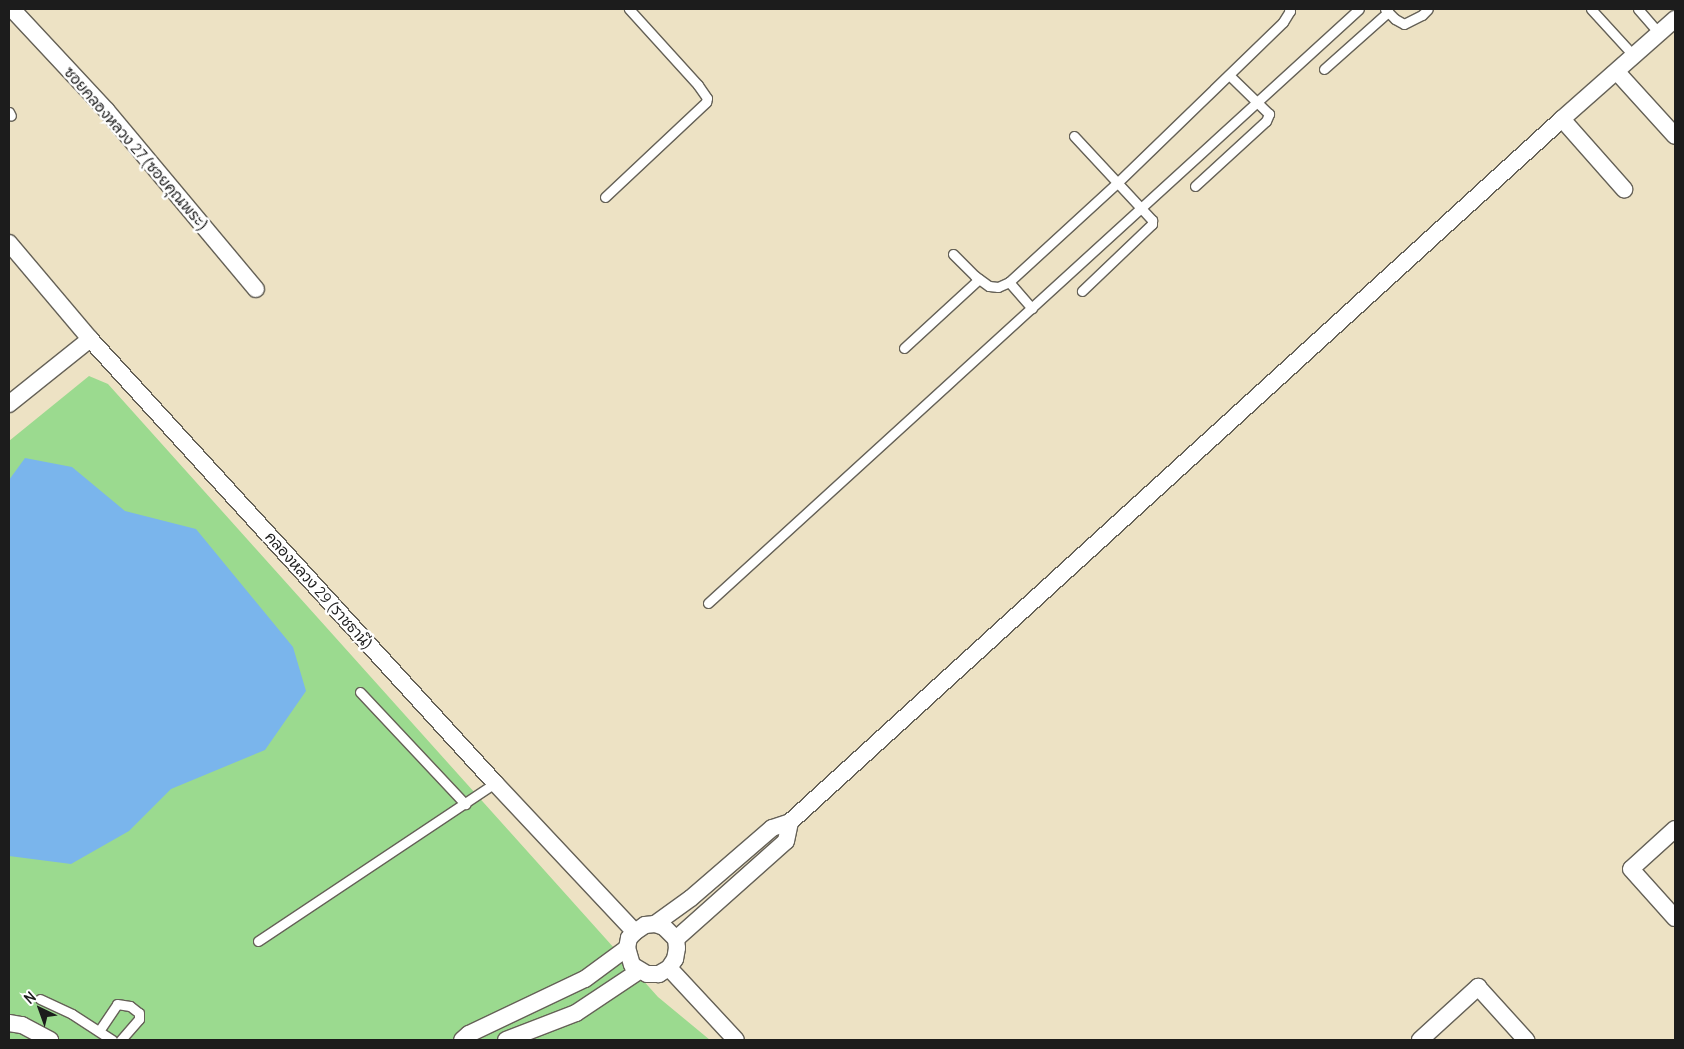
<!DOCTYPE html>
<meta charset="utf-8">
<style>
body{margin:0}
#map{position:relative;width:1684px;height:1049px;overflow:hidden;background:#ede2c4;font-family:Delius,"Playpen Sans Thai",sans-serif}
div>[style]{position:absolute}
.green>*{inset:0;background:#9bda8f}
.water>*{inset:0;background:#7ab5ec}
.roads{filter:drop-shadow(1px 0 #656157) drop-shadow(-1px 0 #656157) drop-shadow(0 1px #656157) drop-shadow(0 -1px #656157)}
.lane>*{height:9px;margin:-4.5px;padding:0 4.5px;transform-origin:4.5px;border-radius:4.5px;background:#fff}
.street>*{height:16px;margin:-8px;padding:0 8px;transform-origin:8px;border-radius:8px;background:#fff}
span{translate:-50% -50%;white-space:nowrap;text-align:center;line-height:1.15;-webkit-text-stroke:5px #fff;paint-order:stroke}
.street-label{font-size:15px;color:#1c1c1c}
.frame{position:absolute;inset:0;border:10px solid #1c1c1c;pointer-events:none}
.north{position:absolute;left:15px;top:984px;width:50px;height:50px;-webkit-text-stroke:4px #fff;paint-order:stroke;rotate:318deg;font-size:14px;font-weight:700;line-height:20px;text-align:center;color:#1c1c1c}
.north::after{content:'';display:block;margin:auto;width:18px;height:22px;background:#1c1c1c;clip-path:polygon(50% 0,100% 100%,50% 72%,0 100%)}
</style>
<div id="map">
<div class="green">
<i style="clip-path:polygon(89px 376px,108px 384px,658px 997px,710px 1040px,9px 1040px,9px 441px)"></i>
</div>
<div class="water">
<i style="clip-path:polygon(25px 458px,72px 467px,125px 511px,196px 529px,293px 647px,306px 691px,265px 750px,171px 789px,129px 831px,71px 864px,9px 856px,9px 480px)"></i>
</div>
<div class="roads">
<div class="lane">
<i style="left:1385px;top:9px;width:14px;rotate:45deg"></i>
<i style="left:1395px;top:19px;width:10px;rotate:29deg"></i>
<i style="left:1404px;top:24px;width:20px;rotate:-27deg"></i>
<i style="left:1422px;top:15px;width:8px;rotate:-45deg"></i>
<i style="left:1591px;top:9px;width:64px;rotate:47.5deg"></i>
<i style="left:1638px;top:9px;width:32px;rotate:49deg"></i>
<i style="left:1324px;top:69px;width:86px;rotate:-41.7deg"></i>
<i style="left:9px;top:112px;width:4px;rotate:63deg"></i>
<i style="left:1074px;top:136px;width:115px;rotate:47.1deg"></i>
<i style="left:1152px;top:220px;width:4px;rotate:90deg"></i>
<i style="left:1152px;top:224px;width:97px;rotate:136.3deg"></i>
<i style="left:1195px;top:186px;width:96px;rotate:-42.5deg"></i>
<i style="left:1266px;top:121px;width:8px;rotate:-67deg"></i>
<i style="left:1269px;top:114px;width:56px;rotate:-135.7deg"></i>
<i style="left:605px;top:197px;width:139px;rotate:-43.2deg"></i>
<i style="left:706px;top:102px;width:4px;rotate:-76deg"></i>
<i style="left:707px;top:98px;width:16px;rotate:-125deg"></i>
<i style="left:698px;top:85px;width:103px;rotate:-132.2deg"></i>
<i style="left:953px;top:254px;width:31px;rotate:45deg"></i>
<i style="left:975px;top:276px;width:17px;rotate:36deg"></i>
<i style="left:989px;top:286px;width:9px;rotate:6deg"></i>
<i style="left:998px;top:287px;width:12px;rotate:-24deg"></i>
<i style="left:1009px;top:282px;width:147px;rotate:-42.5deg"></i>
<i style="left:1117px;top:183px;width:231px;rotate:-44.1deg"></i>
<i style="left:1283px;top:22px;width:13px;rotate:-58deg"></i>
<i style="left:1290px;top:11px;width:2px;rotate:-117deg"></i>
<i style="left:1009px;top:282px;width:35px;rotate:49deg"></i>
<i style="left:904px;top:348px;width:102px;rotate:-42.6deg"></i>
<i style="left:708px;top:603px;width:881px;rotate:-42.38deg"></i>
<i style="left:360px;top:692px;width:154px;rotate:46.8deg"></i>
<i style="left:258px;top:941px;width:285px;rotate:-33.7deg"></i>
<i style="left:40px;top:999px;width:35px;rotate:25deg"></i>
<i style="left:72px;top:1014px;width:48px;rotate:33deg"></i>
<i style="left:99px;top:1031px;width:32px;rotate:-56deg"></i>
<i style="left:117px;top:1004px;width:13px;rotate:9deg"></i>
<i style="left:130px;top:1006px;width:11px;rotate:38deg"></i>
<i style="left:139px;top:1013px;width:6px;rotate:90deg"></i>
<i style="left:139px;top:1019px;width:28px;rotate:131deg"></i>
</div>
<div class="street">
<i style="left:12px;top:9px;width:139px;rotate:47deg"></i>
<i style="left:107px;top:111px;width:232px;rotate:50.1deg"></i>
<i style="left:1617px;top:72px;width:86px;rotate:47.8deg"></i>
<i style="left:1562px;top:119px;width:94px;rotate:48.5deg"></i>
<i style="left:9px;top:243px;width:126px;rotate:49.8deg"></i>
<i style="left:90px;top:339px;width:601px;rotate:47.63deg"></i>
<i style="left:495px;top:783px;width:204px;rotate:46.8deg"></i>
<i style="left:9px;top:404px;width:104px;rotate:-38.7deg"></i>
<i style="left:1675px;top:829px;width:59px;rotate:137.7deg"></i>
<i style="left:1631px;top:869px;width:66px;rotate:48.1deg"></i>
<i style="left:655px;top:924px;width:44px;rotate:-35.8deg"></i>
<i style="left:691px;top:898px;width:107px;rotate:-40.8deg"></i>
<i style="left:772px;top:828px;width:19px;rotate:-18deg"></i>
<i style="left:790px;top:822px;width:1044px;rotate:-42.32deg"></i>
<i style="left:1562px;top:119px;width:151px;rotate:-41.5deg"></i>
<i style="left:676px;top:939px;width:147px;rotate:-41.7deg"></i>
<i style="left:786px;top:841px;width:19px;rotate:-78deg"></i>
<i style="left:669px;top:968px;width:98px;rotate:47.1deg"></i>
<i style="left:9px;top:1023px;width:13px;rotate:9deg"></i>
<i style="left:22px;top:1025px;width:32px;rotate:28deg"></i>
<i style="left:462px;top:1040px;width:9px;rotate:-41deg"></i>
<i style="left:469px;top:1034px;width:128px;rotate:-25.4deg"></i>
<i style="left:585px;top:979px;width:52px;rotate:-36.4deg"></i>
<i style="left:627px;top:948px;width:10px;rotate:-79deg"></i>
<i style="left:629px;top:938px;width:8px;rotate:-45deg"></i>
<i style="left:635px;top:932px;width:12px;rotate:-35deg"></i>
<i style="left:645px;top:925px;width:10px;rotate:-6deg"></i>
<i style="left:655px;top:924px;width:9px;rotate:18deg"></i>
<i style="left:664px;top:927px;width:17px;rotate:45deg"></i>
<i style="left:676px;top:939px;width:9px;rotate:84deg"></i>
<i style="left:677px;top:948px;width:11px;rotate:100deg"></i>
<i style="left:675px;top:959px;width:11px;rotate:124deg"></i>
<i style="left:669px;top:968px;width:12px;rotate:149deg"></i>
<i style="left:659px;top:974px;width:12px;rotate:180deg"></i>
<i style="left:647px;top:974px;width:17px;rotate:-149deg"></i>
<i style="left:632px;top:965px;width:18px;rotate:-106deg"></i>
<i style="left:506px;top:1040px;width:75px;rotate:-21.1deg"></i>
<i style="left:576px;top:1013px;width:76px;rotate:-33.7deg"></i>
<i style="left:1420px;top:1040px;width:79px;rotate:-42.4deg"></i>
<i style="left:1478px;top:987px;width:72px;rotate:47.8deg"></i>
</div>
</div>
<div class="street-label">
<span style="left:136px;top:148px;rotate:49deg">ซอยคลองหลวง 27 (ซอยคุณพระ)</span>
<span style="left:319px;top:590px;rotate:48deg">คลองหลวง 29 (ราชธานี)</span>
</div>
<div class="frame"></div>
<div class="north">N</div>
</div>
